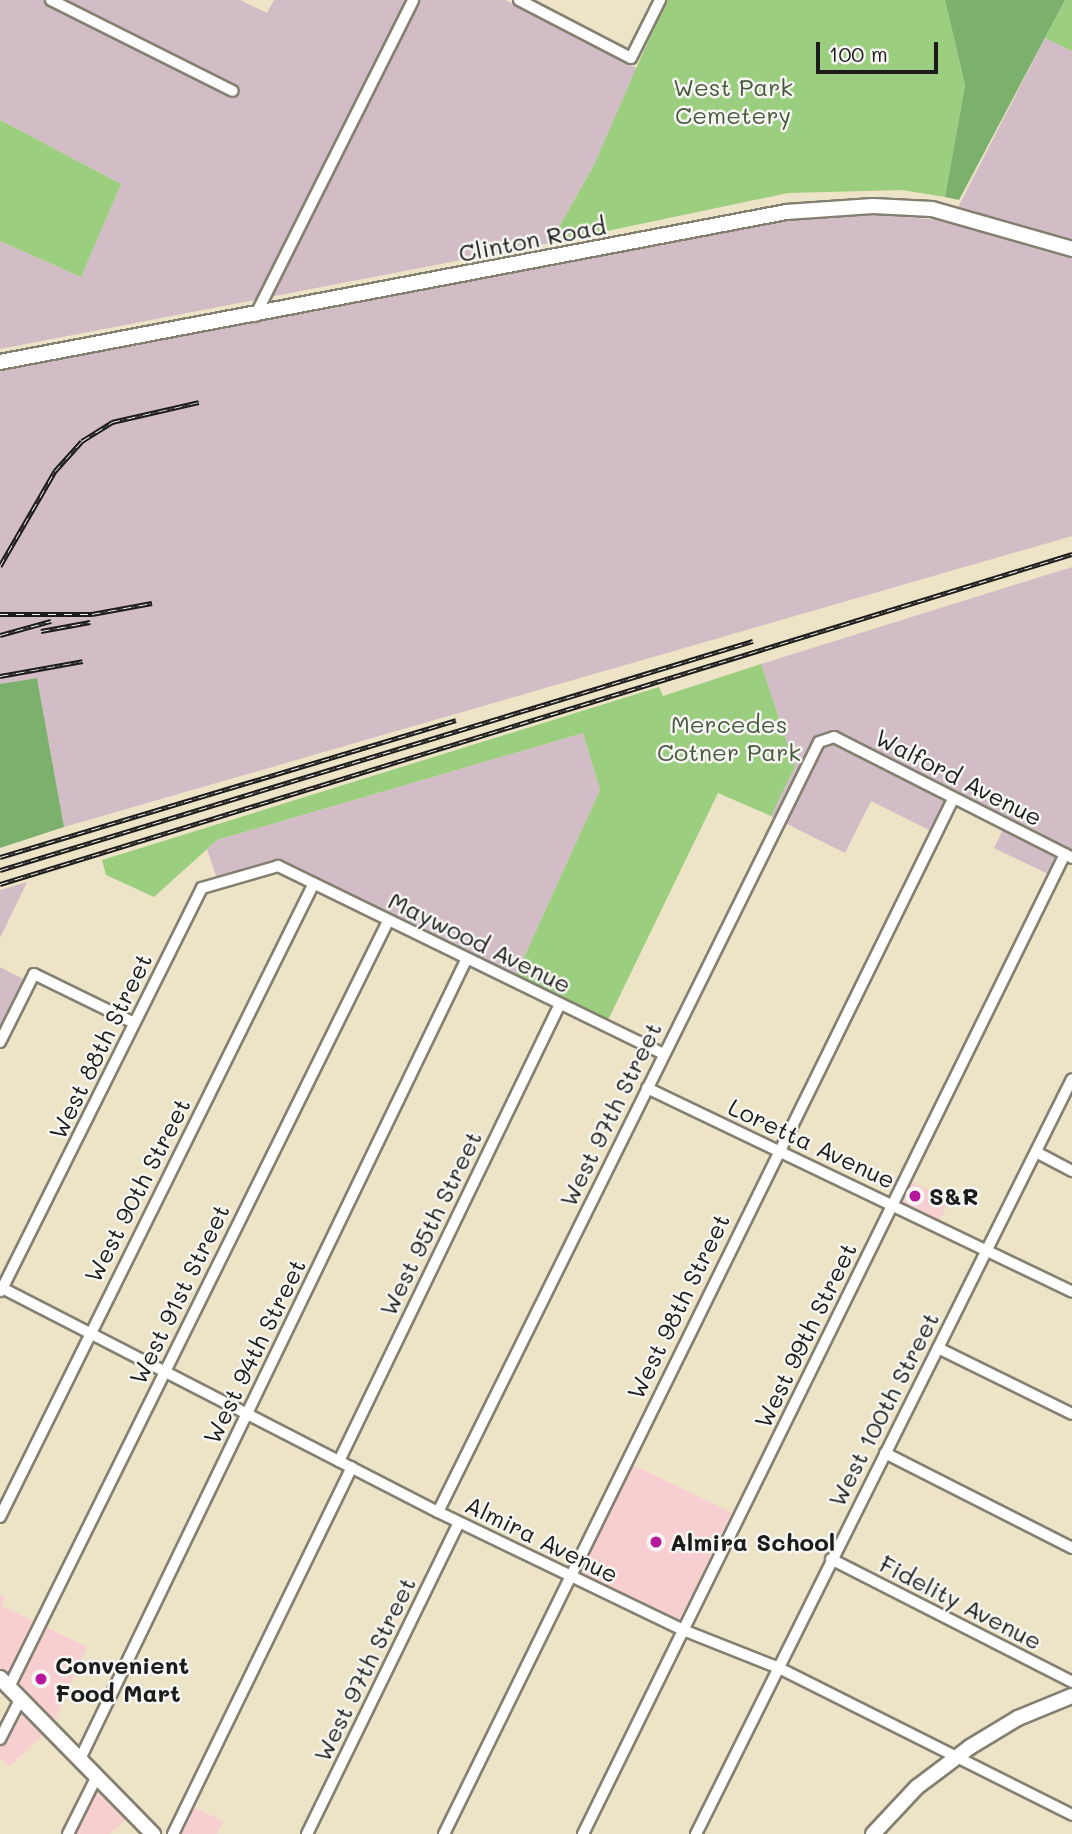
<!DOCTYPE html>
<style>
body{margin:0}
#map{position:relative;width:1072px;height:1834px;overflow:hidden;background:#ede3c6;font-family:Mali,sans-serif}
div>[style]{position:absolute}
.built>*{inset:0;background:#f7cfd1;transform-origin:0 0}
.industrial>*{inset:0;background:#d2bdc6}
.green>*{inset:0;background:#9bce7e}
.forest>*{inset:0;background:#7cb16d}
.roads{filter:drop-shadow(2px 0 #848071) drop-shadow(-2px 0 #848071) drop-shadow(0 2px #848071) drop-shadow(0 -2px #848071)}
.street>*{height:10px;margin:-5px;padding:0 5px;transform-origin:5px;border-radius:5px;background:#fff}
.secondary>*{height:14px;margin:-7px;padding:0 7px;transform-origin:7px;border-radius:7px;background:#fff}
.rail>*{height:5px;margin-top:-2.5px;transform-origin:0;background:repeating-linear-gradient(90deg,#f6f6f2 0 8px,#1c1c1c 0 16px);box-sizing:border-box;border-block:2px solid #1c1c1c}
.dots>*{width:19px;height:19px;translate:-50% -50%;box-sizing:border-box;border:4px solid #f6f6f2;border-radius:50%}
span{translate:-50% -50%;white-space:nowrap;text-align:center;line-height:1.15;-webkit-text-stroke:5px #f6f6f2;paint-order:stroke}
.park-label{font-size:24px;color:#485a3e}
.street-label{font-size:24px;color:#1c1c1c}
.poi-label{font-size:24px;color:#1c1c1c;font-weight:700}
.left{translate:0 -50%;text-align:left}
.scale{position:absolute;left:816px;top:42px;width:122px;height:32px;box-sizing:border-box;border:4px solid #1c1c1c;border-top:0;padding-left:9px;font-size:21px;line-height:24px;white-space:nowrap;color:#1c1c1c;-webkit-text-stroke:5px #f6f6f2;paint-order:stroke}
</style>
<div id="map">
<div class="built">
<i style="left:907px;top:1180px;width:47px;height:24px;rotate:25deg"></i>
<i style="left:631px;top:1464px;width:112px;height:119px;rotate:26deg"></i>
<i style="clip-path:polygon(0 1594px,5px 1597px,2px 1606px,87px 1647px,52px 1726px,9px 1767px,0 1758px,0 1746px,25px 1700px,0 1674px)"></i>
<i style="clip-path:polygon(97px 1787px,127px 1818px,110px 1834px,74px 1834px)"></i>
<i style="clip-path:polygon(191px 1806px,223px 1821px,217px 1834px,177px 1834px)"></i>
</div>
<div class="industrial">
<i style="clip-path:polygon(0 0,240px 0,267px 13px,274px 0,505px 0,637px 68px,594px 165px,550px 243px,0 349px,0 241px,81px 277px,121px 184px,0 120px)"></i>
<i style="clip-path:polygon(1045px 38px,1072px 51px,1072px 536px,64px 827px,37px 678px,0 684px,0 368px,783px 219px,863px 213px,951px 221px)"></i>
<i style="clip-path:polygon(1072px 567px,1072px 852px,1063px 848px,1050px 875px,994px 848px,1007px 821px,949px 794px,931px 831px,871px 801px,845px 853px,771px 816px,795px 767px,761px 664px)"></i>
<i style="clip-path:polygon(583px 733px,600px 790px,516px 975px,279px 862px,217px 879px,207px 849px,217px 840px)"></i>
<i style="clip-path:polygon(27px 882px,0 938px,0 890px)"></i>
<i style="clip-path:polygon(0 967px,27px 981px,0 1033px)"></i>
</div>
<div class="green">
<i style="clip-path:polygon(666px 0,945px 0,965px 85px,945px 197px,902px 190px,788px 193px,550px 243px,594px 165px)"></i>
<i style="clip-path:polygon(1065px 0,1072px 0,1072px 51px,1045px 38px)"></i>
<i style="clip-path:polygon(0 120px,121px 184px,81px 277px,0 241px)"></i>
<i style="clip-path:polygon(761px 664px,795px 767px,771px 816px,718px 793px,608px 1020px,516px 975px,600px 790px,583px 733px,217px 840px,154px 897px,106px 875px,102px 860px,659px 687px,663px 696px)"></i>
</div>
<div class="forest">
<i style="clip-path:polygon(945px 0,1065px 0,959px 200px,945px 197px,965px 85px)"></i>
<i style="clip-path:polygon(37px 678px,64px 827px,0 848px,0 684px)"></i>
</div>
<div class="roads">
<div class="street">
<i style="left:51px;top:0;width:203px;rotate:26.6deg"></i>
<i style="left:519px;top:0;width:126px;rotate:27.4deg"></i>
<i style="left:631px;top:58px;width:65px;rotate:-63.4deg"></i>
<i style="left:255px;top:316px;width:353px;rotate:-63.4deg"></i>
<i style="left:0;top:1042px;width:76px;rotate:-63.4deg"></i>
<i style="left:34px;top:974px;width:111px;rotate:26.1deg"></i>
<i style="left:647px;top:1088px;width:471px;rotate:25.6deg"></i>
<i style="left:1036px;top:1152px;width:41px;rotate:27.8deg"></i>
<i style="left:0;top:1287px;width:492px;rotate:27.2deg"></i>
<i style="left:438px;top:1512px;width:272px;rotate:25.7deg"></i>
<i style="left:683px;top:1630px;width:103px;rotate:21.6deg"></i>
<i style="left:779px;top:1668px;width:328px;rotate:26.6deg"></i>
<i style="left:1px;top:1291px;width:450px;rotate:-63.5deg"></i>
<i style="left:202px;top:888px;width:79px;rotate:-16.1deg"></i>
<i style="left:278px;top:866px;width:428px;rotate:26deg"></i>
<i style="left:938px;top:1348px;width:149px;rotate:26.2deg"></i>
<i style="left:885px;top:1453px;width:210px;rotate:26.9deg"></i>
<i style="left:339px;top:1461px;width:508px;rotate:-64.19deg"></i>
<i style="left:438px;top:1512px;width:859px;rotate:-63.67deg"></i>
<i style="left:819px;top:742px;width:16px;rotate:-18deg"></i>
<i style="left:834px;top:737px;width:267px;rotate:26.9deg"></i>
<i style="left:0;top:1517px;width:707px;rotate:-63.65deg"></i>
<i style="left:831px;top:1559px;width:271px;rotate:27deg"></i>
<i style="left:9px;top:1687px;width:855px;rotate:-63.67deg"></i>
<i style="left:0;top:1739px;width:44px;rotate:-62.9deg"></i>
<i style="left:80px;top:1759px;width:887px;rotate:-64.21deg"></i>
<i style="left:68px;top:1834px;width:65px;rotate:-63.4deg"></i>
<i style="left:173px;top:1834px;width:408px;rotate:-64deg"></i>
<i style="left:307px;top:1834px;width:346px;rotate:-64deg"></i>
<i style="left:444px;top:1834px;width:1153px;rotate:-63.81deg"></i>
<i style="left:583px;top:1834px;width:1092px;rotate:-63.81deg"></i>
<i style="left:696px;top:1834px;width:843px;rotate:-63.53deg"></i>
</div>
<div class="secondary">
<i style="left:0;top:362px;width:800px;rotate:-10.8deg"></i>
<i style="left:786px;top:212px;width:87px;rotate:-3.9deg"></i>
<i style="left:873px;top:206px;width:59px;rotate:2.9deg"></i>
<i style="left:932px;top:209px;width:146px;rotate:15.9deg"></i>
<i style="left:0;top:1678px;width:219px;rotate:45.6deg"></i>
<i style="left:873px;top:1834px;width:64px;rotate:-46.9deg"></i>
<i style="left:917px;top:1787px;width:66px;rotate:-37deg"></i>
<i style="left:970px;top:1747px;width:56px;rotate:-31.1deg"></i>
<i style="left:1018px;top:1718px;width:58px;rotate:-22.2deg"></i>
</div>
</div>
<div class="rail">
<i style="left:0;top:566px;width:110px;rotate:-59.9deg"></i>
<i style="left:55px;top:471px;width:40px;rotate:-48deg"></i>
<i style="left:82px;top:441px;width:36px;rotate:-32deg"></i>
<i style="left:112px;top:422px;width:89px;rotate:-12.9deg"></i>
<i style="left:0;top:614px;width:92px"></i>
<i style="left:92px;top:614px;width:61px;rotate:-10.4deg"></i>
<i style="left:41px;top:631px;width:50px;rotate:-10.4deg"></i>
<i style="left:0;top:635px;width:53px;rotate:-15.4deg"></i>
<i style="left:0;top:676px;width:84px;rotate:-10.2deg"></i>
<i style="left:0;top:857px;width:476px;rotate:-16.7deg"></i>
<i style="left:0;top:870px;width:787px;rotate:-16.92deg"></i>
<i style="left:0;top:884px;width:1122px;rotate:-17.11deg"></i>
</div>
<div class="dots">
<i style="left:915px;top:1196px;background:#b5179e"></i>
<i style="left:656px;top:1542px;background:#b5179e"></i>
<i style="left:41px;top:1679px;background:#b5179e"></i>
</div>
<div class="park-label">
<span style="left:733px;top:101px">West Park<br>Cemetery</span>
<span style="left:729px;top:738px">Mercedes<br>Cotner Park</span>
</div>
<div class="street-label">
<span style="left:532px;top:239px;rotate:-11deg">Clinton Road</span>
<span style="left:959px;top:777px;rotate:27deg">Walford Avenue</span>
<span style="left:480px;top:942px;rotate:26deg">Maywood Avenue</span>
<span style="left:100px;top:1046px;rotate:-64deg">West 88th Street</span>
<span style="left:610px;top:1114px;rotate:-64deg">West 97th Street</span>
<span style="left:812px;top:1143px;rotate:25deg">Loretta Avenue</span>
<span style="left:137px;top:1190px;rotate:-63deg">West 90th Street</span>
<span style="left:430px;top:1223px;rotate:-64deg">West 95th Street</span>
<span style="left:179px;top:1294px;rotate:-64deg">West 91st Street</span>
<span style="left:678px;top:1306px;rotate:-64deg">West 98th Street</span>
<span style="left:805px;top:1335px;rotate:-64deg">West 99th Street</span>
<span style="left:254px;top:1351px;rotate:-64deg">West 94th Street</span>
<span style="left:883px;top:1409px;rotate:-63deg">West 100th Street</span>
<span style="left:542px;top:1539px;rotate:26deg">Almira Avenue</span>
<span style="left:961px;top:1602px;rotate:27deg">Fidelity Avenue</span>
<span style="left:364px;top:1669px;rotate:-64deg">West 97th Street</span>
</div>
<div class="poi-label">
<span class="left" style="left:929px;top:1196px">S&amp;R</span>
<span class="left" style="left:670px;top:1542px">Almira School</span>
<span class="left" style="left:55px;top:1679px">Convenient<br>Food Mart</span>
</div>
<div class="scale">100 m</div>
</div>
